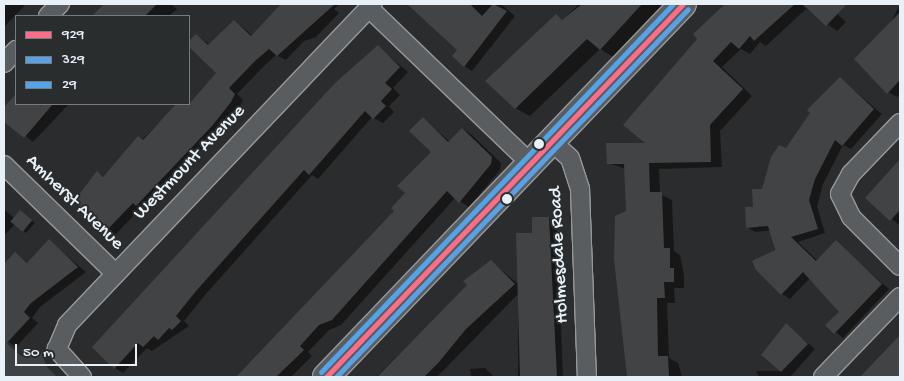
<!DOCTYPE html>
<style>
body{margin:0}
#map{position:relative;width:904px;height:381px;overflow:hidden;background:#2b2c2d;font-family:"Gochi Hand",sans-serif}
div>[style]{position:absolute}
.green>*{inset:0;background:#3f4244}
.shadow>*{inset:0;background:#0007}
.building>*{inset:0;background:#424344;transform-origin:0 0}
.roads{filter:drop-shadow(1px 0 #96989a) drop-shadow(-1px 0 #96989a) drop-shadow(0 1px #96989a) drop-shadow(0 -1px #96989a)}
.minor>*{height:18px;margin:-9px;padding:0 9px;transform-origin:9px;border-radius:9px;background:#5a5d60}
.secondary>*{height:26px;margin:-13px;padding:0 13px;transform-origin:13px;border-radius:13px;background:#5a5d60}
.bus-1>*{height:5px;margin:-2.5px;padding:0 2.5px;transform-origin:2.5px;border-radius:2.5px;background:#fb6d88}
.bus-2>*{height:5px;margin:-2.5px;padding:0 2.5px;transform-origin:2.5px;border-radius:2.5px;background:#5aa0e4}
.bus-3>*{height:5px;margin:-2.5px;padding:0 2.5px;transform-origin:2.5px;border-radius:2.5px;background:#53a3e8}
.dots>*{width:14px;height:14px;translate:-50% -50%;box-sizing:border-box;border:2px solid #2a2d2e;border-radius:50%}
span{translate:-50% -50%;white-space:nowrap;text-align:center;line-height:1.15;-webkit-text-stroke:4px #2a2d2e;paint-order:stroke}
.street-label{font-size:19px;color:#e8f1f8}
.frame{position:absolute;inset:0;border:5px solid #e8f1f8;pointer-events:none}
.legend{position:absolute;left:15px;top:15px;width:175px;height:90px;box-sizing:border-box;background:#2a2d2e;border:1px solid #767b7f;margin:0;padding:6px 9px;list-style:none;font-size:15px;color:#e8f1f8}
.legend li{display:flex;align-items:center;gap:10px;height:25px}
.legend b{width:25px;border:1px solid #767b7f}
.scale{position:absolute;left:15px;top:344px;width:122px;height:22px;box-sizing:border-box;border:2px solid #e8f1f8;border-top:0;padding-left:6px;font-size:15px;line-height:18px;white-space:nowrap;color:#e8f1f8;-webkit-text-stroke:4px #2a2d2e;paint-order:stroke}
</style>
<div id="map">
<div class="green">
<i style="clip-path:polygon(4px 341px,21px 356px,41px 351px,46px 366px,57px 377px,4px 377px)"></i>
</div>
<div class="shadow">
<i style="clip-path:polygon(4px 4px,26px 4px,4px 27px)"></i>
<i style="clip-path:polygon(105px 4px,171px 4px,177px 9px,169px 16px,93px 16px)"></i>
<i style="clip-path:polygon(283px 4px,340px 4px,334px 9px,339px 13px,316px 37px,304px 41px,286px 60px,276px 55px,264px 66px,237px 94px,243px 100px,240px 107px,146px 210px,141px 208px,113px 237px,104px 232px,97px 173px,104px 177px,178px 104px,189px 104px,217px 73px,189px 43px,196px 35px,210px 45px,235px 21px,253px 36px)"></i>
<i style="clip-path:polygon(416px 4px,501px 4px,515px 16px,472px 71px,464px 66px,459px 50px,412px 7px)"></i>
<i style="clip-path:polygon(579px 4px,666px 4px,615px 58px,600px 49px,530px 116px,515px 108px,556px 16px,563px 20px)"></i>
<i style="clip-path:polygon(726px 4px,827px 4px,846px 22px,837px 31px,806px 9px,766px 46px,760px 42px,750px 54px,741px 49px,722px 67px,752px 96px,720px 131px,722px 167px,659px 169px,660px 194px,672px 200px,674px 251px,680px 255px,684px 275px,684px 288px,674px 288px,675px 303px,667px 303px,669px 358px,678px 363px,682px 377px,627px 377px,616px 217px,627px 212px,626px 169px,608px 163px,649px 144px,698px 39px,695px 34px)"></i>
<i style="clip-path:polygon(900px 4px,900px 93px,897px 97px,888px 92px,890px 24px)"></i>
<i style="clip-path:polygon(378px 47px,408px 72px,393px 88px,400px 95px,389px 106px,394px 112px,383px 123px,372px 117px,318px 179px,312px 175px,205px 295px,184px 321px,189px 326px,152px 351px,147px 348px,123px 373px,115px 368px)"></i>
<i style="clip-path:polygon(840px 78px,882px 114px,851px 149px,843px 145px,823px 184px,817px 206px,825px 233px,798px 242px,818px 261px,836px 242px,889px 289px,843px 338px,827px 325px,841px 312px,810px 278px,790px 299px,782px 294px,771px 230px,755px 232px,747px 227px,786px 150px)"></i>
<i style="clip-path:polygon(16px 96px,16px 104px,69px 104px,33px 142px,4px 118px,4px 109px)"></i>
<i style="clip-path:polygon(423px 118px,450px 142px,463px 129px,472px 135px,501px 163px,500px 170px,469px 207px,455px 198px,341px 325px,329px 330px,308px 352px,312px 356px,291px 377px,238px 377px,396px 211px,432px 152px)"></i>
<i style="clip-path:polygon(900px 162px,900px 223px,899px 225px,867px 198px)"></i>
<i style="clip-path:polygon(4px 209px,14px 218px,24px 214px,35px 223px,26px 233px,15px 224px,4px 236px)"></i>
<i style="clip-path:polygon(549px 218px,557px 223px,563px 377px,518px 377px,518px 294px,437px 377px,376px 377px,492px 262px,518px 284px,533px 234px)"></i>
<i style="clip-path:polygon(49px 241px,86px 272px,40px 307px,32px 318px,38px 323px,16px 347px,4px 339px,7px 293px,4px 270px,15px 253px,28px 263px)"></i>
<i style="clip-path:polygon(786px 325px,815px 349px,790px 377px,759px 377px,756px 371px,781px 371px)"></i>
<i style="clip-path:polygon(900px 337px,900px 377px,862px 377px)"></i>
<i style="clip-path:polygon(485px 368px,494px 377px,471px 377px,470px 369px)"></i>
</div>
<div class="building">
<i style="clip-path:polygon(104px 4px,157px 4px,145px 16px,92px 16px)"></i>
<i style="clip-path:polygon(281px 4px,335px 4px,277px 56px,269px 49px,255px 61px,229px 88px,235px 94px,231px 102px,212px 126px,136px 206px,133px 203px,104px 233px,74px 201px,97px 171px,103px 177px,138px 136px,143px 140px,176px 104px,189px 104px,216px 73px,189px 47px,189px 41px,196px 34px,208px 45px,234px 20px,251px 36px)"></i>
<i style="clip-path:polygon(407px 4px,470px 4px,482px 16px,493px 4px,507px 11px,464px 67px,452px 56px,457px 50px)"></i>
<i style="clip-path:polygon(582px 4px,642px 4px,600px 50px,587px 39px,515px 109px,485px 81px,556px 14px,562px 20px)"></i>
<i style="clip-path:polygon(725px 4px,795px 4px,754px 41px,750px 36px,739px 49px,731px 42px,713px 61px,743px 89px,710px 125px,711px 162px,649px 163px,650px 192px,662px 192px,664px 248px,670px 248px,670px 268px,674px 268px,674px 282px,664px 282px,665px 298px,657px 298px,658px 356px,668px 356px,669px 376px,627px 377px,614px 259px,615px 216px,626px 211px,624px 164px,607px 164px,606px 143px,645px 143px,623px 125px,697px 39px,693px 34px)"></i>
<i style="clip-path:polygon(802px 4px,847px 4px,826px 26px)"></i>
<i style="clip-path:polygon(900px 12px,900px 80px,887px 94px,854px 59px)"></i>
<i style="clip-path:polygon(378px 45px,400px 67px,385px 83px,392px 89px,381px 101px,386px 106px,373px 119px,365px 111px,309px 175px,304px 170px,196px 291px,176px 316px,181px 321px,172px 330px,169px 328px,158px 340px,154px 336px,143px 347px,138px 343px,114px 369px,92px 347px,335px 83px)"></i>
<i style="clip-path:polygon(840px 77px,874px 109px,842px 146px,835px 140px,815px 179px,809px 200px,818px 229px,791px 237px,816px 261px,836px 240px,882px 284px,834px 334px,825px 325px,839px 312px,803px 272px,781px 295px,756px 270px,752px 261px,775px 250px,768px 226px,746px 228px,745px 207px,753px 207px,752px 189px,762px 189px,771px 157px,779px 145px,786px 148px,810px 113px,807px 110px)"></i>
<i style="clip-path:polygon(16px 94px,16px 104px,53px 104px,24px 138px,4px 122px,4px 107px)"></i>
<i style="clip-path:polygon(423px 117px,448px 142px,462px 128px,492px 157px,491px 164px,459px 203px,447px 191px,332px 320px,319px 325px,300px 346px,304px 350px,276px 377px,236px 377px,394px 211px,391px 208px,405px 193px,397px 186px,431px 152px,409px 131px)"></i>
<i style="clip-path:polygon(900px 159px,900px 210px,890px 221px,865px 198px)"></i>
<i style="left:20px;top:210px;width:16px;height:15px;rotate:40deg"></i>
<i style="clip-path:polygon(532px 217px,549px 217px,557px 377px,520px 377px,516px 233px,532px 233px)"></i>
<i style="clip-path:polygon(49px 239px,78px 267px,31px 303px,24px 312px,30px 318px,4px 346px,4px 264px,15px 252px,27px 263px)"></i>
<i style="clip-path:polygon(491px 260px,515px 284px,466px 329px,439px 362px,424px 377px,377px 377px,467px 285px,463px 281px)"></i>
<i style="clip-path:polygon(786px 323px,808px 344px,781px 372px,761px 355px)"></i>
<i style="clip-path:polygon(900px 335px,900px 377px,860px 377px,878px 358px)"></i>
</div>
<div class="roads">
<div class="minor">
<i style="left:369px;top:8px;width:223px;rotate:43.9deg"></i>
<i style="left:48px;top:16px;width:17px;rotate:-45deg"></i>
<i style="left:4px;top:63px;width:18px;rotate:-47deg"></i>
<i style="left:900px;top:123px;width:71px;rotate:133.9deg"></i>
<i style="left:851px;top:174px;width:23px;rotate:119deg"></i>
<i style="left:840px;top:194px;width:25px;rotate:64deg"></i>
<i style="left:851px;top:217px;width:69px;rotate:45deg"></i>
<i style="left:551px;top:141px;width:25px;rotate:42deg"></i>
<i style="left:570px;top:158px;width:33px;rotate:72deg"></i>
<i style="left:580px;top:189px;width:188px;rotate:87.9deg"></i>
<i style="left:4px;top:165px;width:153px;rotate:44.2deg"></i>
<i style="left:82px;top:377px;width:38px;rotate:-132deg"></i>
<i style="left:57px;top:349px;width:26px;rotate:-67deg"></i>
<i style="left:67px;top:325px;width:443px;rotate:-46.4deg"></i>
<i style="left:823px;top:377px;width:111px;rotate:-46.1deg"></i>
</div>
<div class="secondary">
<i style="left:326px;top:377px;width:516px;rotate:-46.26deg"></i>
</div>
</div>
<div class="bus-1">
<i style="left:326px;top:377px;width:516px;rotate:-46.26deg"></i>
</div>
<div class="bus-2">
<i style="left:336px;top:377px;width:509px;rotate:-46.27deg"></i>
</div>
<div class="bus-3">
<i style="left:321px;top:372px;width:509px;rotate:-46.27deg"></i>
</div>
<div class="dots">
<i style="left:539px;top:144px;background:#e8f1f8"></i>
<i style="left:507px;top:199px;background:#e8f1f8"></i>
</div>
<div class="street-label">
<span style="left:190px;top:163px;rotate:-46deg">Westmount Avenue</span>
<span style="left:74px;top:203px;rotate:44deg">Amherst Avenue</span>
<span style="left:560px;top:255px;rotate:-93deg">Holmesdale Road</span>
</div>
<div class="frame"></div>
<ul class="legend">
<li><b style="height:6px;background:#fb6d88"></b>929</li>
<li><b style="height:6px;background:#5aa0e4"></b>329</li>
<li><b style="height:6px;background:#53a3e8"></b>29</li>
</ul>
<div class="scale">50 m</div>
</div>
